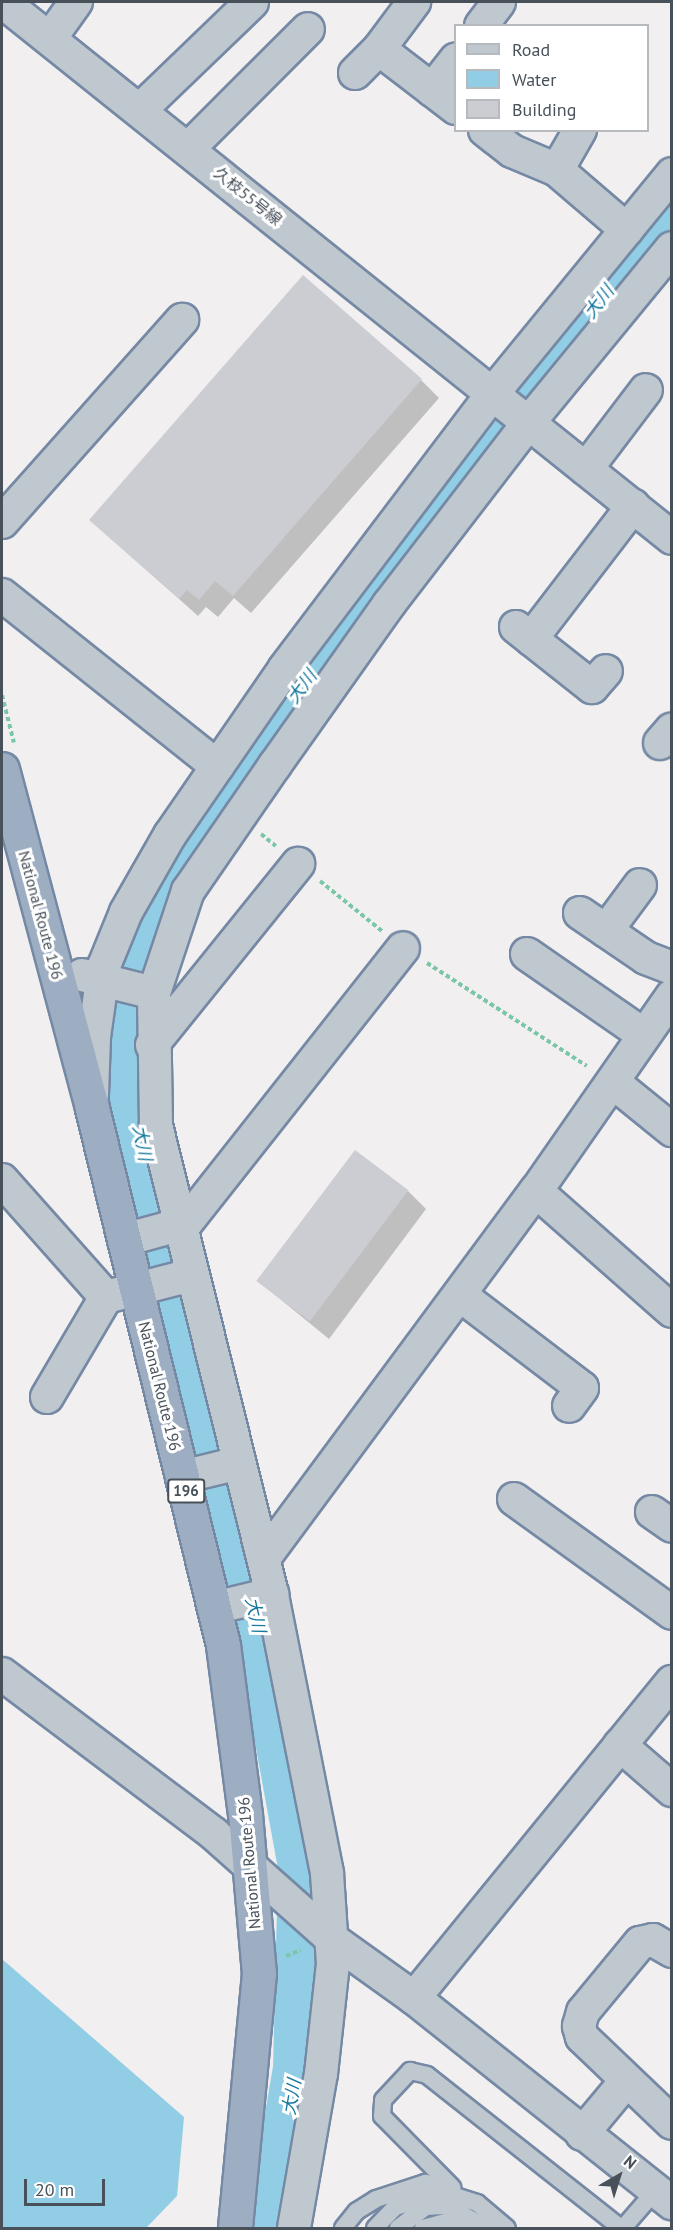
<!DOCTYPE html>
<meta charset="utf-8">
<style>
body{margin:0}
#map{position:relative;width:673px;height:2230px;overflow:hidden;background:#f1efef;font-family:"PT Sans","Noto Sans JP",sans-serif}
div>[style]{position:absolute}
.water>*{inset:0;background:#91cee5}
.shadow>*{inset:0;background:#0003}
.river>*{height:48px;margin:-24px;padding:0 24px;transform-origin:24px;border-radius:24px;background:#91cee5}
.building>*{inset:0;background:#cccdd3;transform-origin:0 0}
.path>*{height:4px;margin-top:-2px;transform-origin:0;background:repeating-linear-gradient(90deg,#7bc6a6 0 4.5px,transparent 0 7.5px)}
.roads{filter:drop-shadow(2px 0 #7589a5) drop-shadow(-2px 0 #7589a5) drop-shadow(0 2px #7589a5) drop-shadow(0 -2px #7589a5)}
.service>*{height:16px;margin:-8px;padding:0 8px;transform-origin:8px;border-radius:8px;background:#c0c8cf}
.minor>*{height:32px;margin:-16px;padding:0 16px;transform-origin:16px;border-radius:16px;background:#c0c8cf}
.trunk>*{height:33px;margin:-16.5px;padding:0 16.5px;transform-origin:16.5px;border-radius:16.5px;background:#9dadc2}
span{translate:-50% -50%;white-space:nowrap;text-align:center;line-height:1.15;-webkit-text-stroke:6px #fff;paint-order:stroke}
.shield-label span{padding:2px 4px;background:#fff;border:2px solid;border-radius:4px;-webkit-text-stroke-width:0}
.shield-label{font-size:15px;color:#48515a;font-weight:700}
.street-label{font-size:16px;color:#48515a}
.water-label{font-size:18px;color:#18799e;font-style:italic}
.frame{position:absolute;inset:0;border:3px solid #48515a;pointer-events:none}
.legend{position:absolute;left:454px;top:24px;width:195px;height:108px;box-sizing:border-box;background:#fff;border:2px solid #b6b9bd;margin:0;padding:8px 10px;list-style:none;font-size:18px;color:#48515a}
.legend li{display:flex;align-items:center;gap:12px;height:30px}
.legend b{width:30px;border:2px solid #b6b9bd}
.north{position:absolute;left:589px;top:2146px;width:60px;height:60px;-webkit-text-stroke:4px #fff;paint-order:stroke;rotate:39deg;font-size:16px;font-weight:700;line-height:24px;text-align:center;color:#48515a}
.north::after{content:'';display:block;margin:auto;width:21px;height:27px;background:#48515a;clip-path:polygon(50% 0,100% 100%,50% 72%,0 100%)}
.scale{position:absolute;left:24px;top:2179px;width:81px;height:27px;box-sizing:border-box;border:3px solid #48515a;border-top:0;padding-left:8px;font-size:18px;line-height:21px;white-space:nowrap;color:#48515a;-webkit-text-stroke:4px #fff;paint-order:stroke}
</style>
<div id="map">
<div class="water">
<i style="clip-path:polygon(2px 1959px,184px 2117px,177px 2196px,146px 2228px,2px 2228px)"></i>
</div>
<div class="shadow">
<i style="clip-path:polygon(421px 380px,439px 398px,251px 613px,234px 598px,218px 617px,206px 607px,198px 616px,91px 520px)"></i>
<i style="clip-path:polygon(408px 1191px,426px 1209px,329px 1339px,258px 1281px)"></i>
</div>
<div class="river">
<i style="left:270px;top:2228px;width:161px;rotate:-80.4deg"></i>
<i style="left:297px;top:2069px;width:202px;rotate:-88.6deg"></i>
<i style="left:302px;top:1867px;width:240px;rotate:-100.3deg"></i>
<i style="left:259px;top:1631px;width:390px;rotate:-104.1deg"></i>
<i style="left:164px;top:1253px;width:190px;rotate:-101.3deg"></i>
<i style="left:127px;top:1067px;width:108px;rotate:-82.5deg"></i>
<i style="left:141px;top:960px;width:85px;rotate:-67.9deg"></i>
<i style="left:173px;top:881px;width:212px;rotate:-56.8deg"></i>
<i style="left:289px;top:704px;width:250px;rotate:-53.1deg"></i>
<i style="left:439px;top:504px;width:374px;rotate:-51.5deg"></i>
</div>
<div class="building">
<i style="clip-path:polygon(303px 275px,422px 379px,233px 596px,215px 581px,199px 600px,187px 590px,179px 599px,89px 520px)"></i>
<i style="left:355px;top:1150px;width:67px;height:164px;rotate:37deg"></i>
</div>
<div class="path">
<i style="left:2px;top:695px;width:49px;rotate:76deg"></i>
<i style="left:261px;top:834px;width:19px;rotate:39deg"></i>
<i style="left:320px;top:881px;width:80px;rotate:38.9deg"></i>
<i style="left:427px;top:963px;width:190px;rotate:32.8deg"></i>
<i style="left:286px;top:1956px;width:16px;rotate:-22deg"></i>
</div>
<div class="roads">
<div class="service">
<i style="left:451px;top:2186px;width:98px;rotate:-134.6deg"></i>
<i style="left:382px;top:2116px;width:16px;rotate:-86deg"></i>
<i style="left:383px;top:2100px;width:40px;rotate:-47deg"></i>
<i style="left:410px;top:2071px;width:17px;rotate:13deg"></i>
<i style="left:427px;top:2075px;width:247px;rotate:38.3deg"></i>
<i style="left:343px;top:2228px;width:22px;rotate:-51deg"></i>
<i style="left:357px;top:2211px;width:22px;rotate:-32deg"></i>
<i style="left:376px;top:2199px;width:52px;rotate:-18.1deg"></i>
<i style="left:425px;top:2183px;width:28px;rotate:10deg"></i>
<i style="left:375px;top:2228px;width:29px;rotate:-46deg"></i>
<i style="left:395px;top:2207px;width:53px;rotate:-15.4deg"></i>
<i style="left:446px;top:2193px;width:33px;rotate:18deg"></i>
<i style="left:477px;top:2203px;width:39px;rotate:40deg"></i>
<i style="left:398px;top:2228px;width:35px;rotate:-37deg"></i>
<i style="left:426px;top:2207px;width:22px;rotate:-3deg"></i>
<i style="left:448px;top:2206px;width:44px;rotate:30.1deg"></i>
<i style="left:423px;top:2228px;width:24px;rotate:-15deg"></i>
<i style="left:446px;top:2222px;width:17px;rotate:21deg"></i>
<i style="left:623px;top:2228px;width:49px;rotate:-49.1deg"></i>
</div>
<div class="minor">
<i style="left:3px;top:2px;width:857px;rotate:38.7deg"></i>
<i style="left:481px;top:26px;width:30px;rotate:-53deg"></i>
<i style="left:51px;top:37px;width:43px;rotate:-54.5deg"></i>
<i style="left:379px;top:49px;width:97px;rotate:37.5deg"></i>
<i style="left:355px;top:73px;width:34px;rotate:-45deg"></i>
<i style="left:379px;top:49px;width:59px;rotate:-53.3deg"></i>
<i style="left:432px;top:90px;width:39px;rotate:-52deg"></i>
<i style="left:141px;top:109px;width:154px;rotate:-43.9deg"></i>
<i style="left:485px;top:130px;width:34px;rotate:38deg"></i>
<i style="left:512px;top:151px;width:49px;rotate:22.9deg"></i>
<i style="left:557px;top:170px;width:92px;rotate:40.6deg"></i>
<i style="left:189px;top:148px;width:168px;rotate:-45deg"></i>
<i style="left:557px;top:170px;width:46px;rotate:-60.1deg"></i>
<i style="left:586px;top:469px;width:99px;rotate:-52.8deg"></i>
<i style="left:2px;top:522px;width:271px;rotate:-48.3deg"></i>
<i style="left:2px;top:595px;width:275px;rotate:38.5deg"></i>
<i style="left:516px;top:627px;width:97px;rotate:38.3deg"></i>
<i style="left:592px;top:687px;width:21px;rotate:-49deg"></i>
<i style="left:531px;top:639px;width:168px;rotate:-52.5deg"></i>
<i style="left:660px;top:743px;width:18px;rotate:-49deg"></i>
<i style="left:580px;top:913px;width:80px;rotate:34.3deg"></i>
<i style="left:646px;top:958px;width:28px;rotate:21deg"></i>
<i style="left:606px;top:931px;width:57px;rotate:-53.5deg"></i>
<i style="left:527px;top:954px;width:142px;rotate:34.7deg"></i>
<i style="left:82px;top:975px;width:74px;rotate:14deg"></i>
<i style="left:152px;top:1045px;width:233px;rotate:-51.1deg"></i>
<i style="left:614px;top:1083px;width:75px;rotate:39deg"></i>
<i style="left:92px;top:1095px;width:58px;rotate:-88deg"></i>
<i style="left:94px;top:1037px;width:72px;rotate:-82deg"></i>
<i style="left:104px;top:966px;width:58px;rotate:-67.8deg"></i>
<i style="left:126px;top:912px;width:89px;rotate:-60.3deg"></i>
<i style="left:170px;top:835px;width:203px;rotate:-55.4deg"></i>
<i style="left:285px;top:668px;width:345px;rotate:-52.9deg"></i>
<i style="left:493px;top:393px;width:283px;rotate:-50.7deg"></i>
<i style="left:2px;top:1180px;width:157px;rotate:48.4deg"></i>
<i style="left:106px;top:1297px;width:88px;rotate:-14.5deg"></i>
<i style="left:536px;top:1191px;width:181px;rotate:41.4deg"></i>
<i style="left:124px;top:1240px;width:64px;rotate:-15.3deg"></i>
<i style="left:186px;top:1223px;width:350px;rotate:-51.7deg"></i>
<i style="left:460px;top:1295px;width:153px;rotate:37.3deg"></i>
<i style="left:582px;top:1388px;width:22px;rotate:126deg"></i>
<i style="left:47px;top:1397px;width:116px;rotate:-59.5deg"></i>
<i style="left:182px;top:1477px;width:59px;rotate:-13.8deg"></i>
<i style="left:514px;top:1499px;width:195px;rotate:35.8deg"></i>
<i style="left:652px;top:1512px;width:24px;rotate:35deg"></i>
<i style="left:264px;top:1558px;width:457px;rotate:-53.5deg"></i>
<i style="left:536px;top:1191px;width:238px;rotate:-55.1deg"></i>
<i style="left:214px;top:1608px;width:60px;rotate:-13.6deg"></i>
<i style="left:2px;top:1674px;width:266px;rotate:37deg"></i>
<i style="left:214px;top:1834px;width:159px;rotate:41.7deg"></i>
<i style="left:333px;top:1940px;width:100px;rotate:35.6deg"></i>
<i style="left:414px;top:1998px;width:330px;rotate:38.5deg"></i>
<i style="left:620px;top:1745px;width:69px;rotate:40.9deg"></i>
<i style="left:672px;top:1951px;width:22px;rotate:-150deg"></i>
<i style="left:653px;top:1940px;width:13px;rotate:167deg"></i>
<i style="left:640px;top:1943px;width:89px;rotate:129.6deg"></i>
<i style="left:583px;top:2012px;width:15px;rotate:106deg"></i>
<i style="left:579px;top:2026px;width:11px;rotate:75deg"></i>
<i style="left:582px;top:2037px;width:124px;rotate:43.7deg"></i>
<i style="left:414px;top:1998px;width:408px;rotate:-50.8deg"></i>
<i style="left:582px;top:2134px;width:70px;rotate:-50.2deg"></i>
<i style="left:294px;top:2228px;width:156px;rotate:-80.1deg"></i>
<i style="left:321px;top:2074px;width:111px;rotate:-83.8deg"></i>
<i style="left:333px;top:1964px;width:91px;rotate:-93.8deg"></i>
<i style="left:327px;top:1873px;width:284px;rotate:-101.2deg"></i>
<i style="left:272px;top:1594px;width:484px;rotate:-103.9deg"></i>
<i style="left:156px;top:1124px;width:131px;rotate:-90.9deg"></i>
<i style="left:154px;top:993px;width:108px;rotate:-71.6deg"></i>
<i style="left:188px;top:891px;width:153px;rotate:-55.4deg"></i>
<i style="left:275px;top:765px;width:197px;rotate:-54.7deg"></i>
<i style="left:389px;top:604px;width:230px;rotate:-52.4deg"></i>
<i style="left:529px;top:422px;width:225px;rotate:-50.6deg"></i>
</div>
<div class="trunk">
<i style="left:2px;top:769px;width:351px;rotate:75.1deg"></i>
<i style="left:92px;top:1108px;width:553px;rotate:76.29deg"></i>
<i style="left:223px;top:1645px;width:170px;rotate:82.6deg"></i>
<i style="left:245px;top:1814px;width:160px;rotate:85deg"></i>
<i style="left:259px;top:1973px;width:256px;rotate:95.4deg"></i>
</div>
</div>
<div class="shield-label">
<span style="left:186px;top:1491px">196</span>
</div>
<div class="street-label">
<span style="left:248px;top:196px;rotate:39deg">久枝55号線</span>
<span style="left:41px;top:915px;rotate:75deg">National Route 196</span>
<span style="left:160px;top:1386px;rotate:76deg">National Route 196</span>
<span style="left:249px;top:1863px;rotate:-95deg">National Route 196</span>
</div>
<div class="water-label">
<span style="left:599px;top:302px;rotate:-52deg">大川</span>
<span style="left:302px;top:687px;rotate:-53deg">大川</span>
<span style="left:142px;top:1143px;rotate:79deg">大川</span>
<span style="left:255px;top:1615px;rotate:77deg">大川</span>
<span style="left:292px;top:2097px;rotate:-80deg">大川</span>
</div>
<div class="frame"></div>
<ul class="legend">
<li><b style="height:8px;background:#c0c8cf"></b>Road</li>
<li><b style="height:16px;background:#91cee5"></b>Water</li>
<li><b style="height:16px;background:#cccdd3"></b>Building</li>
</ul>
<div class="north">N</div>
<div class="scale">20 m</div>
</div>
